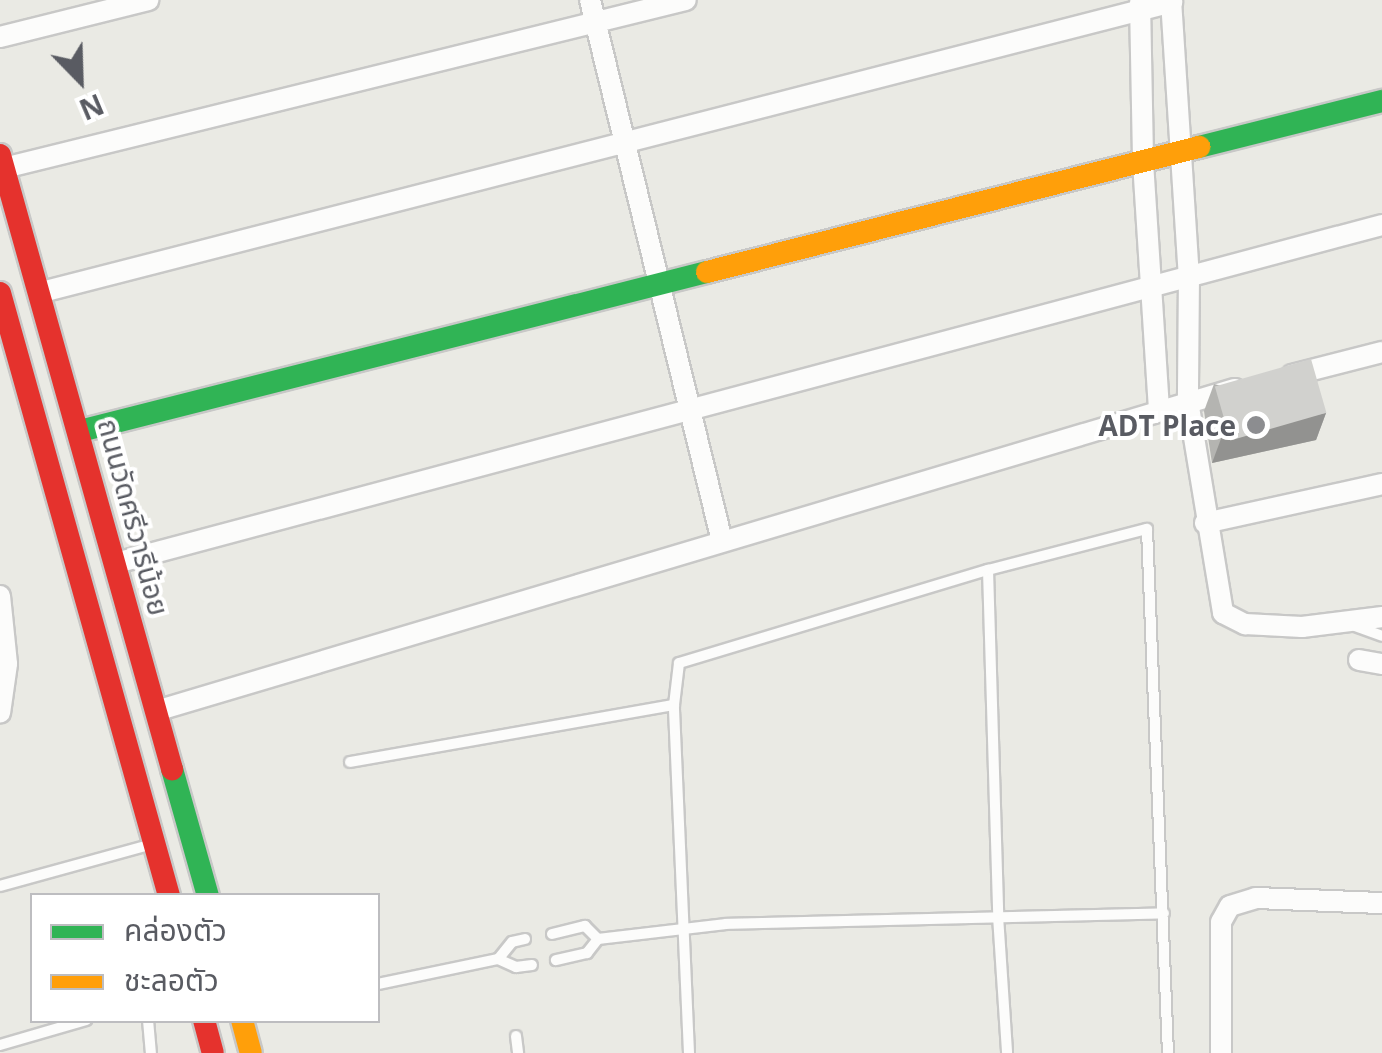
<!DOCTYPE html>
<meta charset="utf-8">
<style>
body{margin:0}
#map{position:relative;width:1382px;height:1053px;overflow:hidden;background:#eaeae4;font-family:"Open Sans","Noto Sans Thai",sans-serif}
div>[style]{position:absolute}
.roads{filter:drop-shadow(2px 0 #c8c8c7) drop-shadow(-2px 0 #c8c8c7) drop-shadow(0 2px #c8c8c7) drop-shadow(0 -2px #c8c8c7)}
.lane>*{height:10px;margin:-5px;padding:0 5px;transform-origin:5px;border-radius:5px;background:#fcfcfb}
.street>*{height:20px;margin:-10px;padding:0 10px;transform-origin:10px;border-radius:10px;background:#fcfcfb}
.fast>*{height:22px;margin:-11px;padding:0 11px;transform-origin:11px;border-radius:11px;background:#30b455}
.slow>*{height:22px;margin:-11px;padding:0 11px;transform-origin:11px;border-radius:11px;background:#ff9f0a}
.jam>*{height:22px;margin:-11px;padding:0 11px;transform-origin:11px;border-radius:11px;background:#e5322d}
.wall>*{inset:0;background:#b4b4b1}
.shaded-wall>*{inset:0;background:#929290}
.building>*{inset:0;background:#d1d1ce;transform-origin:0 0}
.dots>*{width:28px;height:28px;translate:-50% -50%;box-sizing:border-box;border:5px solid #fff;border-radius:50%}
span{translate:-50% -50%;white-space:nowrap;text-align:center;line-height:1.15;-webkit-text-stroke:8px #fff;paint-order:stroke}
.poi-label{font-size:28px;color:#595b62;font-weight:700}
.right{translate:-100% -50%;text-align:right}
.street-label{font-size:28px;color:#595b62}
.legend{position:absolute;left:30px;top:893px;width:350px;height:130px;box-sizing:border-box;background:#fff;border:2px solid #bdbdc0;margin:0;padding:12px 18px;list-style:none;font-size:30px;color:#595b62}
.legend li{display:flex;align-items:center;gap:20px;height:50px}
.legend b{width:50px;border:2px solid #bdbdc0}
.north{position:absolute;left:30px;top:30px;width:100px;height:100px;-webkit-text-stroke:8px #fff;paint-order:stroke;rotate:157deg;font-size:28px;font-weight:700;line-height:40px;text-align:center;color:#595b62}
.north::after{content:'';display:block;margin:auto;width:35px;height:45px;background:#595b62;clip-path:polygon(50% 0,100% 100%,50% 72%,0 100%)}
</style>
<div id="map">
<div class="roads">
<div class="lane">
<i style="left:988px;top:570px;width:346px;rotate:88.3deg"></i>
<i style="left:998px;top:916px;width:137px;rotate:86.2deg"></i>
<i style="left:1355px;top:626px;width:29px;rotate:20deg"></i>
<i style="left:350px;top:762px;width:329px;rotate:-10deg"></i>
<i style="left:0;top:886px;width:159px;rotate:-15.4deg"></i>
<i style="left:552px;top:934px;width:34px;rotate:-14deg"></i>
<i style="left:585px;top:926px;width:18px;rotate:45deg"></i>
<i style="left:598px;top:939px;width:18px;rotate:128deg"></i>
<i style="left:587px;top:953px;width:32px;rotate:167deg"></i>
<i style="left:525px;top:939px;width:13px;rotate:167deg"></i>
<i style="left:512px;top:942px;width:22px;rotate:129deg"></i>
<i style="left:498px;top:959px;width:20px;rotate:24deg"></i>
<i style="left:516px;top:967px;width:16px;rotate:-7deg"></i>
<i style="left:598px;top:939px;width:129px;rotate:-6.7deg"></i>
<i style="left:726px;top:924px;width:438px;rotate:-1.4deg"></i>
<i style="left:378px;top:984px;width:123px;rotate:-11.8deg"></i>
<i style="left:148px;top:1020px;width:33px;rotate:85deg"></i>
<i style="left:516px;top:1036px;width:17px;rotate:83deg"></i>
<i style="left:0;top:1045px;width:90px;rotate:-16.2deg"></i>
<i style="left:689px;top:1053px;width:348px;rotate:-92.5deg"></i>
<i style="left:674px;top:705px;width:42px;rotate:-83.2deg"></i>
<i style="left:679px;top:663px;width:323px;rotate:-16.8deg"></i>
<i style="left:988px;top:570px;width:164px;rotate:-14.5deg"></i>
<i style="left:1147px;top:529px;width:524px;rotate:87.71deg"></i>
</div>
<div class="street">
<i style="left:590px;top:0;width:557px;rotate:76.29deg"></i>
<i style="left:1171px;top:0;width:276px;rotate:86.3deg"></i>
<i style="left:1189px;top:275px;width:126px;rotate:90.5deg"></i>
<i style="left:1188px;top:401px;width:215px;rotate:80.6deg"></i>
<i style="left:1223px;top:613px;width:25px;rotate:27deg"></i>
<i style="left:1245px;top:624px;width:57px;rotate:3deg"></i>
<i style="left:1302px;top:627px;width:81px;rotate:-7.1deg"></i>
<i style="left:1140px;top:2px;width:160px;rotate:88.9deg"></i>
<i style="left:1143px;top:162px;width:248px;rotate:86.3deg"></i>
<i style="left:0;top:37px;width:153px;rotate:-14deg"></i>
<i style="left:4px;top:168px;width:702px;rotate:-13.84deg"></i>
<i style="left:38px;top:293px;width:1171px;rotate:-14.39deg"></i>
<i style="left:1292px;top:375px;width:93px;rotate:-14.3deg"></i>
<i style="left:1205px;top:523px;width:181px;rotate:-12.4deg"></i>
<i style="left:116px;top:563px;width:1310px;rotate:-14.95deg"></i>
<i style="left:0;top:596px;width:68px;rotate:84.1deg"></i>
<i style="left:7px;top:664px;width:49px;rotate:98.1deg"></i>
<i style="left:1359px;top:660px;width:23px;rotate:10deg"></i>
<i style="left:156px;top:711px;width:1126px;rotate:-16.62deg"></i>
<i style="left:1221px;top:1053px;width:131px;rotate:-90deg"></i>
<i style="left:1221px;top:922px;width:18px;rotate:-61deg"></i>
<i style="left:1230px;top:906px;width:27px;rotate:-17deg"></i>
<i style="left:1256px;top:898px;width:126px;rotate:2.3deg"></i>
</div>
<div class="fast">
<i style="left:1199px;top:147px;width:189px;rotate:-14.1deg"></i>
<i style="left:80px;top:431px;width:647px;rotate:-14.23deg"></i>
<i style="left:172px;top:769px;width:132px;rotate:74.2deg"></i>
</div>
<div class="slow">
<i style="left:707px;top:272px;width:508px;rotate:-14.26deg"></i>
<i style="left:242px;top:1020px;width:34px;rotate:75deg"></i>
</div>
<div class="jam">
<i style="left:0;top:155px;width:638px;rotate:74.35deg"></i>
<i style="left:0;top:293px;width:626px;rotate:74.34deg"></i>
<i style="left:204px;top:1020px;width:34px;rotate:75deg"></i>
</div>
</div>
<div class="wall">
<i style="clip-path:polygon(1214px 384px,1326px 413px,1316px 440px,1212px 463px,1204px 411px)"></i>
</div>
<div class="shaded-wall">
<i style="clip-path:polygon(1326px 413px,1316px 440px,1212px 463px,1222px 436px)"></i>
</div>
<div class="building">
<i style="left:1311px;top:359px;width:56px;height:100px;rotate:74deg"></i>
</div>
<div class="dots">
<i style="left:1256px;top:425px;background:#8c8d90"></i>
</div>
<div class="poi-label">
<span class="right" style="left:1236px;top:425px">ADT Place</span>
</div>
<div class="street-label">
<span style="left:134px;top:517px;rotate:75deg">ถนนวัดศรีวารีน้อย</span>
</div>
<ul class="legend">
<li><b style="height:12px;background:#30b455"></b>คล่องตัว</li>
<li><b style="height:12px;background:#ff9f0a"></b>ชะลอตัว</li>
</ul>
<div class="north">N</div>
</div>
